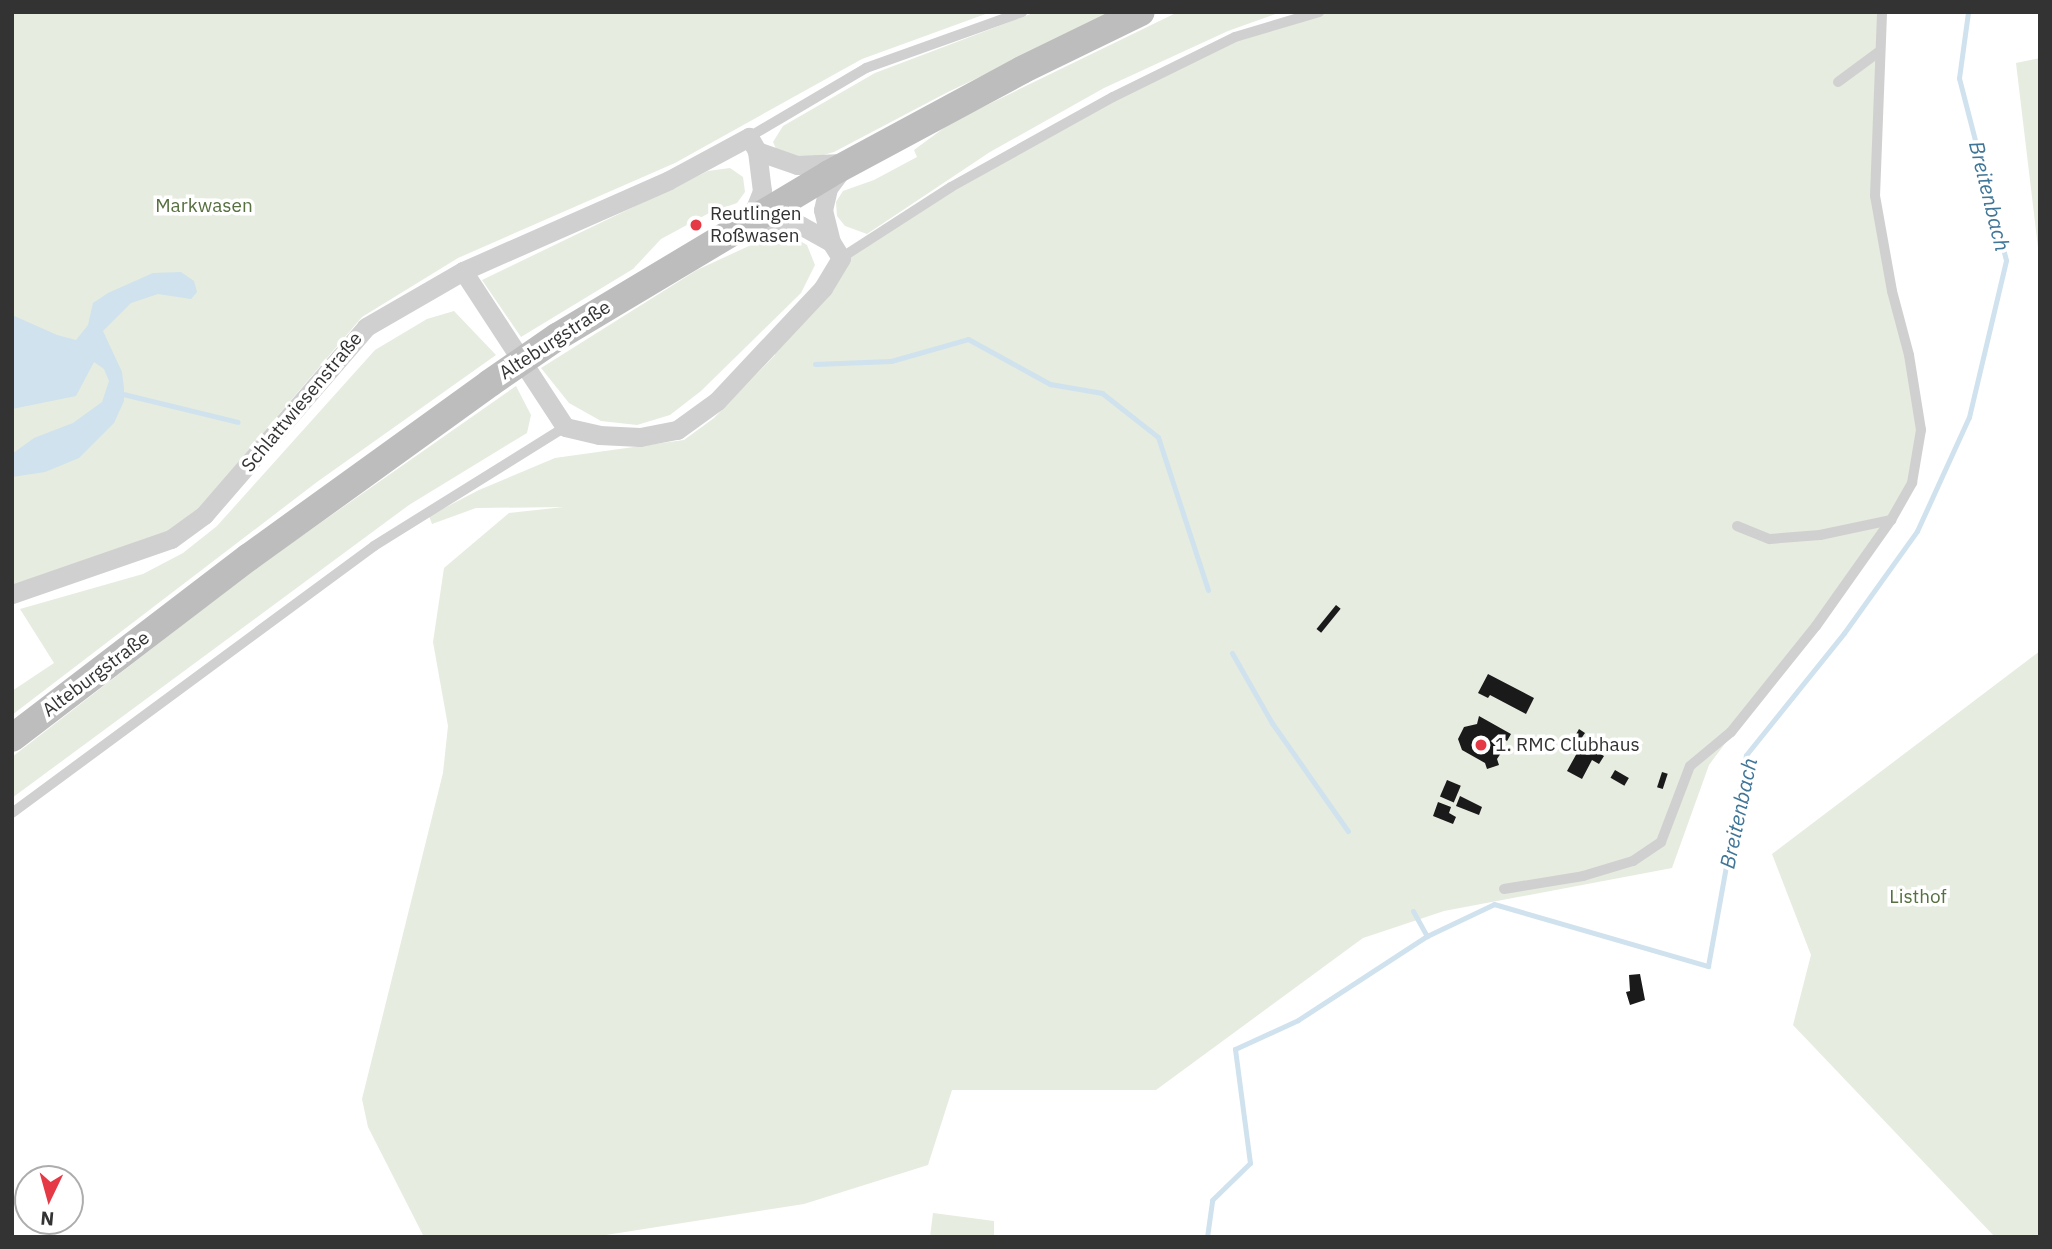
<!DOCTYPE html>
<meta charset="utf-8">
<style>
body{margin:0}
#map{position:relative;width:2052px;height:1249px;overflow:hidden;background:#fff;font-family:"IBM Plex Sans",sans-serif}
div>[style]{position:absolute}
.green>*{inset:0;background:#e6ecdf}
.water>*{inset:0;background:#cfe2ee}
.stream>*{height:5px;margin:-2.5px;padding:0 2.5px;transform-origin:2.5px;border-radius:2.5px;background:#cfe2ee}
.building>*{inset:0;background:#1a1a1a;transform-origin:0 0}
.lane>*{height:10px;margin:-5px;padding:0 5px;transform-origin:5px;border-radius:5px;background:#d0d0d0}
.street>*{height:19px;margin:-9.5px;padding:0 9.5px;transform-origin:9.5px;border-radius:9.5px;background:#d0d0d0}
.secondary>*{height:28px;margin:-14px;padding:0 14px;transform-origin:14px;border-radius:14px;background:#bdbdbd}
.secondary-bridge>*{height:28px;margin:-14px;padding:0 14px;transform-origin:14px;border-radius:14px;background:#bdbdbd}
.dots>*{width:19px;height:19px;translate:-50% -50%;box-sizing:border-box;border:4px solid #fff;border-radius:50%}
span{translate:-50% -50%;white-space:nowrap;text-align:center;line-height:1.15;-webkit-text-stroke:7px #fff;paint-order:stroke}
.park-label{font-size:19px;color:#56703f}
.poi-label{font-size:19px;color:#333}
.left{translate:0 -50%;text-align:left}
.street-label{font-size:19px;color:#333}
.water-label{font-size:21px;color:#3f7597;font-style:italic}
.frame{position:absolute;inset:0;border:14px solid #333;pointer-events:none}
.north{position:absolute;left:14px;top:1165px;width:70px;height:70px;box-sizing:border-box;background:#fff;border:2px solid #adadad;border-radius:50%;rotate:185deg;font-size:19px;font-weight:700;line-height:28px;text-align:center;color:#333}
.north::after{content:'';display:block;margin:auto;width:24px;height:32px;background:#e63946;clip-path:polygon(50% 0,100% 100%,50% 72%,0 100%)}
</style>
<div id="map">
<div class="green">
<i style="clip-path:polygon(12px 12px,991px 12px,862px 59px,675px 163px,458px 258px,362px 317px,199px 508px,169px 533px,12px 585px)"></i>
<i style="clip-path:polygon(1036px 12px,1115px 12px,946px 93px,834px 152px,813px 158px,798px 158px,777px 151px,773px 142px,783px 126px,875px 73px)"></i>
<i style="clip-path:polygon(1178px 12px,1281px 12px,1228px 31px,1104px 88px,990px 152px,867px 234px,845px 226px,837px 216px,836px 202px,843px 191px,874px 180px,917px 157px,914px 150px,952px 122px)"></i>
<i style="clip-path:polygon(1319px 12px,1882px 12px,1875px 196px,1921px 430px,1912px 483px,1891px 520px,1709px 765px,1672px 868px,1444px 911px,1363px 938px,1156px 1090px,952px 1090px,928px 1165px,804px 1204px,593px 1237px,424px 1237px,368px 1127px,362px 1099px,443px 773px,448px 726px,433px 642px,444px 568px,509px 513px,564px 507px,476px 508px,432px 524px,429px 516px,479px 490px,555px 458px,684px 440px,714px 418px,775px 355px,775px 340px,841px 258px,951px 187px,1235px 37px)"></i>
<i style="clip-path:polygon(2040px 58px,2040px 264px,2016px 63px)"></i>
<i style="clip-path:polygon(730px 168px,743px 177px,745px 192px,737px 203px,711px 212px,661px 239px,633px 269px,521px 337px,482px 280px,708px 171px)"></i>
<i style="clip-path:polygon(788px 234px,807px 245px,815px 265px,801px 293px,701px 391px,670px 415px,637px 425px,601px 421px,569px 403px,541px 368px,697px 270px,766px 238px)"></i>
<i style="clip-path:polygon(454px 311px,496px 355px,317px 482px,12px 715px,12px 691px,54px 663px,20px 609px,143px 574px,183px 553px,217px 526px,375px 350px,427px 319px)"></i>
<i style="clip-path:polygon(516px 386px,531px 415px,527px 433px,409px 505px,12px 798px,12px 757px,256px 568px)"></i>
<i style="clip-path:polygon(2040px 651px,2040px 1237px,1995px 1237px,1793px 1025px,1811px 955px,1772px 854px)"></i>
<i style="clip-path:polygon(933px 1213px,994px 1221px,994px 1237px,930px 1237px)"></i>
</div>
<div class="water">
<i style="clip-path:polygon(181px 272px,194px 281px,197px 292px,191px 299px,158px 294px,131px 303px,103px 331px,122px 372px,124px 388px,124px 401px,114px 423px,79px 458px,45px 472px,12px 477px,12px 454px,34px 438px,73px 423px,102px 402px,109px 381px,104px 369px,94px 362px,76px 396px,12px 409px,12px 315px,57px 335px,76px 340px,88px 325px,93px 303px,108px 293px,153px 273px)"></i>
</div>
<div class="stream">
<i style="left:815px;top:364px;width:76px;rotate:-2.3deg"></i>
<i style="left:891px;top:361px;width:80px;rotate:-15.9deg"></i>
<i style="left:968px;top:339px;width:94px;rotate:28.8deg"></i>
<i style="left:1050px;top:384px;width:53px;rotate:9.8deg"></i>
<i style="left:1102px;top:393px;width:71px;rotate:38.2deg"></i>
<i style="left:1158px;top:437px;width:161px;rotate:71.9deg"></i>
<i style="left:119px;top:393px;width:122px;rotate:13.7deg"></i>
<i style="left:1232px;top:653px;width:81px;rotate:60.3deg"></i>
<i style="left:1272px;top:723px;width:132px;rotate:54.9deg"></i>
<i style="left:1413px;top:911px;width:29px;rotate:61deg"></i>
<i style="left:1207px;top:1237px;width:37px;rotate:-82deg"></i>
<i style="left:1212px;top:1200px;width:53px;rotate:-44.2deg"></i>
<i style="left:1250px;top:1163px;width:115px;rotate:-97.5deg"></i>
<i style="left:1235px;top:1049px;width:69px;rotate:-24.7deg"></i>
<i style="left:1298px;top:1020px;width:154px;rotate:-33.1deg"></i>
<i style="left:1427px;top:936px;width:74px;rotate:-25.5deg"></i>
<i style="left:1494px;top:904px;width:223px;rotate:16.2deg"></i>
<i style="left:1708px;top:966px;width:214px;rotate:-79.8deg"></i>
<i style="left:1746px;top:755px;width:156px;rotate:-51.2deg"></i>
<i style="left:1844px;top:633px;width:125px;rotate:-54.4deg"></i>
<i style="left:1917px;top:531px;width:125px;rotate:-65.5deg"></i>
<i style="left:1969px;top:417px;width:161px;rotate:-76.7deg"></i>
<i style="left:2006px;top:260px;width:188px;rotate:-104.5deg"></i>
<i style="left:1959px;top:78px;width:67px;rotate:-82.2deg"></i>
</div>
<div class="building">
<i style="left:1336px;top:605px;width:6px;height:31px;rotate:39deg"></i>
<i style="clip-path:polygon(1488px 674px,1534px 698px,1526px 714px,1490px 695px,1488px 698px,1478px 693px)"></i>
<i style="clip-path:polygon(1479px 716px,1511px 734px,1507px 741px,1499px 736px,1503px 750px,1497px 759px,1499px 765px,1487px 769px,1485px 763px,1462px 750px,1458px 739px,1464px 727px,1477px 724px)"></i>
<i style="clip-path:polygon(1579px 729px,1585px 733px,1576px 746px,1571px 743px)"></i>
<i style="clip-path:polygon(1582px 744px,1604px 756px,1599px 764px,1592px 760px,1582px 779px,1567px 771px)"></i>
<i style="left:1615px;top:770px;width:16px;height:9px;rotate:30deg"></i>
<i style="left:1662px;top:772px;width:6px;height:16px;rotate:18deg"></i>
<i style="left:1447px;top:780px;width:15px;height:18px;rotate:23deg"></i>
<i style="clip-path:polygon(1460px 796px,1482px 807px,1479px 815px,1456px 806px)"></i>
<i style="clip-path:polygon(1438px 802px,1451px 807px,1449px 813px,1456px 817px,1453px 824px,1433px 816px)"></i>
<i style="clip-path:polygon(1640px 974px,1645px 1000px,1630px 1005px,1626px 992px,1630px 991px,1629px 975px)"></i>
</div>
<div class="lane">
<i style="left:1838px;top:82px;width:52px;rotate:-36.4deg"></i>
<i style="left:749px;top:137px;width:136px;rotate:-30.5deg"></i>
<i style="left:866px;top:68px;width:166px;rotate:-19.7deg"></i>
<i style="left:841px;top:258px;width:131px;rotate:-32.8deg"></i>
<i style="left:951px;top:187px;width:185px;rotate:-29.1deg"></i>
<i style="left:1113px;top:97px;width:136px;rotate:-26.2deg"></i>
<i style="left:1235px;top:37px;width:88px;rotate:-16.6deg"></i>
<i style="left:1737px;top:526px;width:35px;rotate:22deg"></i>
<i style="left:1770px;top:539px;width:50px;rotate:-4.6deg"></i>
<i style="left:1820px;top:535px;width:73px;rotate:-11.9deg"></i>
<i style="left:12px;top:813px;width:450px;rotate:-36.4deg"></i>
<i style="left:374px;top:546px;width:225px;rotate:-31.9deg"></i>
<i style="left:1504px;top:889px;width:80px;rotate:-9.3deg"></i>
<i style="left:1583px;top:876px;width:52px;rotate:-16.7deg"></i>
<i style="left:1633px;top:861px;width:34px;rotate:-34deg"></i>
<i style="left:1661px;top:842px;width:81px;rotate:-69.1deg"></i>
<i style="left:1690px;top:766px;width:53px;rotate:-39.7deg"></i>
<i style="left:1731px;top:732px;width:136px;rotate:-51.3deg"></i>
<i style="left:1816px;top:626px;width:130px;rotate:-54.7deg"></i>
<i style="left:1891px;top:520px;width:43px;rotate:-60.4deg"></i>
<i style="left:1912px;top:483px;width:54px;rotate:-80.4deg"></i>
<i style="left:1921px;top:430px;width:76px;rotate:-99.1deg"></i>
<i style="left:1909px;top:355px;width:66px;rotate:-104.9deg"></i>
<i style="left:1892px;top:291px;width:97px;rotate:-100.1deg"></i>
<i style="left:1875px;top:196px;width:184px;rotate:-87.8deg"></i>
</div>
<div class="street">
<i style="left:757px;top:151px;width:42px;rotate:19.3deg"></i>
<i style="left:797px;top:165px;width:44px;rotate:-2.6deg"></i>
<i style="left:750px;top:221px;width:50px;rotate:4.6deg"></i>
<i style="left:800px;top:225px;width:35px;rotate:29deg"></i>
<i style="left:463px;top:271px;width:186px;rotate:56.8deg"></i>
<i style="left:565px;top:427px;width:35px;rotate:13deg"></i>
<i style="left:599px;top:435px;width:41px;rotate:2.8deg"></i>
<i style="left:640px;top:437px;width:38px;rotate:-11deg"></i>
<i style="left:677px;top:430px;width:49px;rotate:-35.9deg"></i>
<i style="left:717px;top:401px;width:155px;rotate:-46.8deg"></i>
<i style="left:823px;top:288px;width:35px;rotate:-59deg"></i>
<i style="left:841px;top:258px;width:19px;rotate:-122deg"></i>
<i style="left:831px;top:242px;width:33px;rotate:-104deg"></i>
<i style="left:823px;top:210px;width:23px;rotate:-77deg"></i>
<i style="left:828px;top:188px;width:21px;rotate:-53deg"></i>
<i style="left:12px;top:594px;width:168px;rotate:-19.1deg"></i>
<i style="left:171px;top:539px;width:41px;rotate:-36deg"></i>
<i style="left:204px;top:515px;width:248px;rotate:-49.2deg"></i>
<i style="left:366px;top:327px;width:112px;rotate:-30deg"></i>
<i style="left:463px;top:271px;width:225px;rotate:-23.8deg"></i>
<i style="left:669px;top:180px;width:91px;rotate:-28.3deg"></i>
<i style="left:749px;top:137px;width:16px;rotate:60deg"></i>
<i style="left:757px;top:151px;width:40px;rotate:82.9deg"></i>
<i style="left:762px;top:191px;width:31px;rotate:112deg"></i>
</div>
<div class="secondary">
<i style="left:557px;top:337px;width:317px;rotate:-30.9deg"></i>
<i style="left:829px;top:174px;width:219px;rotate:-28.3deg"></i>
<i style="left:1022px;top:70px;width:132px;rotate:-26deg"></i>
<i style="left:12px;top:738px;width:298px;rotate:-37.4deg"></i>
<i style="left:249px;top:557px;width:297px;rotate:-35.8deg"></i>
</div>
<div class="secondary-bridge">
<i style="left:490px;top:383px;width:81px;rotate:-34.5deg"></i>
</div>
<div class="dots">
<i style="left:696px;top:225px;background:#e63946"></i>
<i style="left:1481px;top:745px;background:#e63946"></i>
</div>
<div class="park-label">
<span style="left:204px;top:206px">Markwasen</span>
<span style="left:1918px;top:897px">Listhof</span>
</div>
<div class="poi-label">
<span class="left" style="left:710px;top:225px">Reutlingen<br>Roßwasen</span>
<span class="left" style="left:1495px;top:745px">1. RMC Clubhaus</span>
</div>
<div class="street-label">
<span style="left:555px;top:340px;rotate:-33deg">Alteburgstraße</span>
<span style="left:302px;top:402px;rotate:-50deg">Schlattwiesenstraße</span>
<span style="left:96px;top:674px;rotate:-37deg">Alteburgstraße</span>
</div>
<div class="water-label">
<span style="left:1990px;top:196px;rotate:76deg">Breitenbach</span>
<span style="left:1738px;top:813px;rotate:-78deg">Breitenbach</span>
</div>
<div class="frame"></div>
<div class="north">N</div>
</div>
